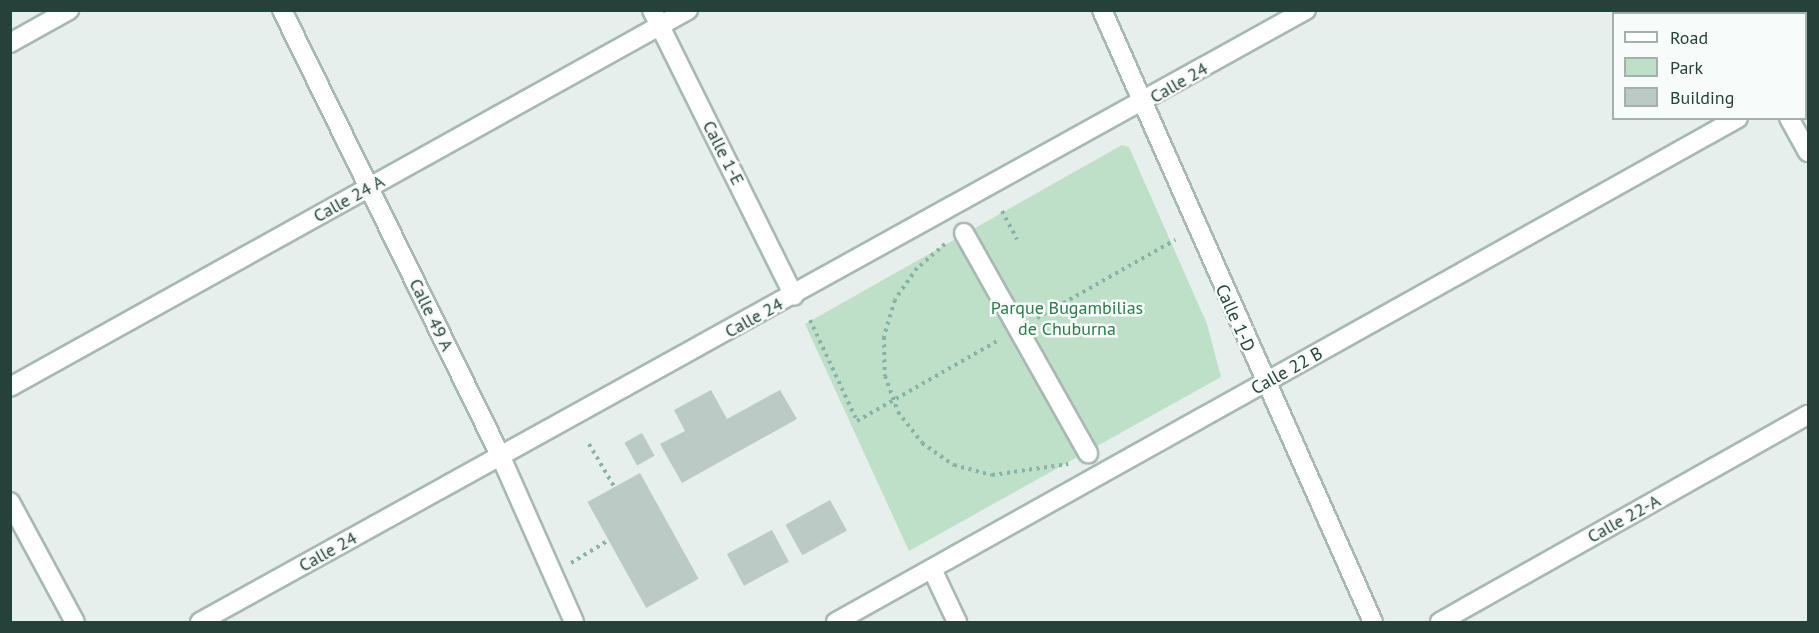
<!DOCTYPE html>
<style>
body{margin:0}
#map{position:relative;width:1819px;height:633px;overflow:hidden;background:#e6efeb;font-family:"PT Sans",sans-serif}
div>[style]{position:absolute}
.green>*{inset:0;background:#bfe0c8}
.building>*{inset:0;background:#bbcac4;transform-origin:0 0}
.path>*{height:4px;margin-top:-2px;transform-origin:0;background:repeating-linear-gradient(90deg,#86b3a5 0 3px,transparent 0 7.5px)}
.roads{filter:drop-shadow(2px 0 #a8b8b2) drop-shadow(-2px 0 #a8b8b2) drop-shadow(0 2px #a8b8b2) drop-shadow(0 -2px #a8b8b2)}
.minor>*{height:18px;margin:-9px;padding:0 9px;transform-origin:9px;border-radius:9px;background:#fff}
span{translate:-50% -50%;white-space:nowrap;text-align:center;line-height:1.15;-webkit-text-stroke:5px #f7fbf9;paint-order:stroke}
.street-label{font-size:18px;color:#24423a}
.park-label{font-size:18px;color:#2d7a4b}
.frame{position:absolute;inset:0;border:12px solid #24423a;pointer-events:none}
.legend{position:absolute;left:1612px;top:12px;width:195px;height:108px;box-sizing:border-box;background:#f7fbf9;border:2px solid #a3b1ad;margin:0;padding:8px 10px;list-style:none;font-size:18px;color:#24423a}
.legend li{display:flex;align-items:center;gap:12px;height:30px}
.legend b{width:30px;border:2px solid #a3b1ad}
</style>
<div id="map">
<div class="green">
<i style="clip-path:polygon(1122px 145px,1129px 147px,1207px 324px,1221px 377px,909px 551px,805px 324px)"></i>
</div>
<div class="building">
<i style="clip-path:polygon(711px 390px,727px 419px,780px 390px,797px 419px,682px 483px,660px 444px,685px 431px,674px 410px)"></i>
<i style="left:642px;top:433px;width:26px;height:20px;rotate:61deg"></i>
<i style="left:640px;top:473px;width:121px;height:60px;rotate:61deg"></i>
<i style="left:830px;top:500px;width:35px;height:51px;rotate:61deg"></i>
<i style="left:772px;top:530px;width:36px;height:51px;rotate:62deg"></i>
</div>
<div class="path">
<i style="left:1002px;top:211px;width:32px;rotate:62deg"></i>
<i style="left:945px;top:244px;width:37px;rotate:139deg"></i>
<i style="left:917px;top:268px;width:39px;rotate:125deg"></i>
<i style="left:895px;top:300px;width:39px;rotate:107deg"></i>
<i style="left:884px;top:337px;width:39px;rotate:89deg"></i>
<i style="left:885px;top:376px;width:38px;rotate:70deg"></i>
<i style="left:898px;top:412px;width:39px;rotate:52deg"></i>
<i style="left:922px;top:443px;width:39px;rotate:35deg"></i>
<i style="left:954px;top:465px;width:39px;rotate:15deg"></i>
<i style="left:992px;top:475px;width:77px;rotate:-8.2deg"></i>
<i style="left:1037px;top:318px;width:159px;rotate:-29.5deg"></i>
<i style="left:810px;top:320px;width:111px;rotate:65deg"></i>
<i style="left:857px;top:421px;width:163px;rotate:-29.7deg"></i>
<i style="left:589px;top:444px;width:51px;rotate:59.4deg"></i>
<i style="left:571px;top:563px;width:44px;rotate:-31.2deg"></i>
</div>
<div class="roads">
<div class="minor">
<i style="left:282px;top:10px;width:498px;rotate:63.9deg"></i>
<i style="left:501px;top:457px;width:180px;rotate:66.1deg"></i>
<i style="left:652px;top:10px;width:319px;rotate:63.6deg"></i>
<i style="left:1102px;top:10px;width:669px;rotate:66.12deg"></i>
<i style="left:1731px;top:10px;width:4px;rotate:63deg"></i>
<i style="left:10px;top:43px;width:68px;rotate:-29.2deg"></i>
<i style="left:1806px;top:80px;width:3px;rotate:-45deg"></i>
<i style="left:1789px;top:118px;width:39px;rotate:61deg"></i>
<i style="left:964px;top:233px;width:253px;rotate:60.6deg"></i>
<i style="left:10px;top:387px;width:776px;rotate:-29.08deg"></i>
<i style="left:10px;top:502px;width:136px;rotate:61.6deg"></i>
<i style="left:932px;top:569px;width:59px;rotate:64.7deg"></i>
<i style="left:200px;top:622px;width:1264px;rotate:-28.96deg"></i>
<i style="left:836px;top:622px;width:1033px;rotate:-29.19deg"></i>
<i style="left:1440px;top:622px;width:422px;rotate:-29.4deg"></i>
</div>
</div>
<div class="street-label">
<span style="left:1179px;top:83px;rotate:-30deg">Calle 24</span>
<span style="left:723px;top:153px;rotate:63deg">Calle 1-E</span>
<span style="left:349px;top:199px;rotate:-29deg">Calle 24 A</span>
<span style="left:431px;top:315px;rotate:64deg">Calle 49 A</span>
<span style="left:754px;top:318px;rotate:-29deg">Calle 24</span>
<span style="left:1235px;top:318px;rotate:66deg">Calle 1-D</span>
<span style="left:1287px;top:371px;rotate:-29deg">Calle 22 B</span>
<span style="left:1624px;top:519px;rotate:-29deg">Calle 22-A</span>
<span style="left:328px;top:552px;rotate:-29deg">Calle 24</span>
</div>
<div class="park-label">
<span style="left:1067px;top:319px">Parque Bugambilias<br>de Chuburna</span>
</div>
<div class="frame"></div>
<ul class="legend">
<li><b style="height:8px;background:#fff"></b>Road</li>
<li><b style="height:16px;background:#bfe0c8"></b>Park</li>
<li><b style="height:16px;background:#bbcac4"></b>Building</li>
</ul>
</div>
